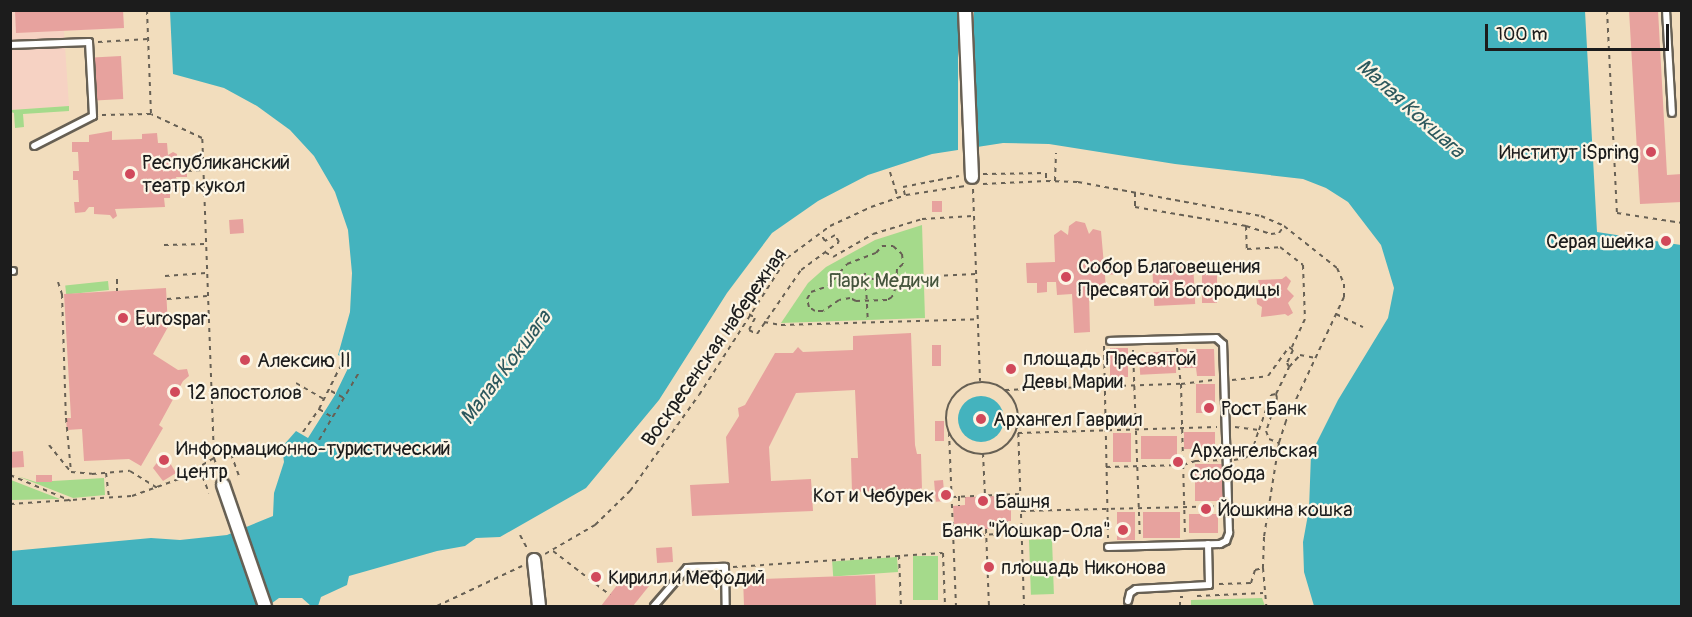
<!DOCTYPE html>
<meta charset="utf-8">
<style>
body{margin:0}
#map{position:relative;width:1692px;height:617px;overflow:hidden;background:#f2ddbd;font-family:Pangolin,sans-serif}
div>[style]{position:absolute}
.built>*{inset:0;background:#f6d2c3}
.green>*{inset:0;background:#a5da8b;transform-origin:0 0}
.water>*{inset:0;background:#44b3be}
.round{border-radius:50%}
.pier>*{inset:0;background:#f2ddbd;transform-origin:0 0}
.building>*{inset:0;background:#e7a29e;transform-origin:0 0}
.path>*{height:2px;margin-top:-1px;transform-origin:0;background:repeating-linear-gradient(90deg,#676054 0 4.5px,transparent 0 9px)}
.path>.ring{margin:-1px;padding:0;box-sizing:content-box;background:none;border:2px solid #676054;border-radius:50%}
.roads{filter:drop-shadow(2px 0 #676054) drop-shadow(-2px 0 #676054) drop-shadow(0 2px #676054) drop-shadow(0 -2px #676054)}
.lane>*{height:6px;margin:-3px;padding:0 3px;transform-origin:3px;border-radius:3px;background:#fff}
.street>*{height:12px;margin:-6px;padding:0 6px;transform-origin:6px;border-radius:6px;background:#fff}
.bridges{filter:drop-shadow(2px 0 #676054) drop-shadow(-2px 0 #676054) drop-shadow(0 2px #676054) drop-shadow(0 -2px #676054)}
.street-bridge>*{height:12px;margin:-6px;padding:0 6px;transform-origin:6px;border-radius:6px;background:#fff}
.dots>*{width:16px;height:16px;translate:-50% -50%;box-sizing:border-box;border:3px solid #fcf5e5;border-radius:50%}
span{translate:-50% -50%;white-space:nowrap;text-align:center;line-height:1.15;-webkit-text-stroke:4.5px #fcf5e5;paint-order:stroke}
.poi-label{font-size:20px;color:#1c1c1c}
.right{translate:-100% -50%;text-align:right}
.left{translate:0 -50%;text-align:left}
.park-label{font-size:20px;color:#45553d}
.street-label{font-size:20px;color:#1c1c1c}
.water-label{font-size:21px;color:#2c585d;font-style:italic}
.frame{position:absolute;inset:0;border:12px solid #1c1c1c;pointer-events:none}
.scale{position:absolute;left:1485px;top:24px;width:184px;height:27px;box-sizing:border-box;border:3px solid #1c1c1c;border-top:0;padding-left:8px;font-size:18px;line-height:21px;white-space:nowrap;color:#1c1c1c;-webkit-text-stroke:4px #fcf5e5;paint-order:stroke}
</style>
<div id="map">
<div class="built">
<i style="clip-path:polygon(11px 11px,123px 11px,124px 28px,64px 31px,69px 106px,11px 110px)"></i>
</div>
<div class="green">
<i style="clip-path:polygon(69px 106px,69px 111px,23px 114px,24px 127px,15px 128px,14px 113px,11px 112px,11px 110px)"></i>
<i style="clip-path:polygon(922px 225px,925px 318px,781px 323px,808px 283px,826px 267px,875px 240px)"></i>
<i style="left:108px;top:281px;width:9px;height:43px;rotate:84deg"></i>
<i style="clip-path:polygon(17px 476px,36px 482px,104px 478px,105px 495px,73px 498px)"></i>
<i style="clip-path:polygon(10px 480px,11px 480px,60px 499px,11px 500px)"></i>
<i style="left:1052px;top:539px;width:55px;height:23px;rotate:88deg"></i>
<i style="left:913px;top:556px;width:25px;height:44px"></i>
<i style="left:897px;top:557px;width:15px;height:65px;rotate:86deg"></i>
<i style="clip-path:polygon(1262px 598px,1265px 606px,1191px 606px,1191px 600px)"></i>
</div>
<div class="water">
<i style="clip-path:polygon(170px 11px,1585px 11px,1597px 232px,1681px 245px,1681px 606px,1314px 606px,1304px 572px,1303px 542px,1309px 509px,1311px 454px,1338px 400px,1388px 318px,1394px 288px,1381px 245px,1348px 202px,1326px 188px,1303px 179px,1175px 164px,1049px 144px,1003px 143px,932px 154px,868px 175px,818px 201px,772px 233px,727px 293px,659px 400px,586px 488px,500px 537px,476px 538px,465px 546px,437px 551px,349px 576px,347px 585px,321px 597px,318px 606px,311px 606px,302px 598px,279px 598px,268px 606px,11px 606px,11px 551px,151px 538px,180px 540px,227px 535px,273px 516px,274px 493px,284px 462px,282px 447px,296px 431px,308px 438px,335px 395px,351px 362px,338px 355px,350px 312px,352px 273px,348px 230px,335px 192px,314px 156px,290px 130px,257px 106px,224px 88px,173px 74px)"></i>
<i class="round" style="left:958px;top:396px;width:46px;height:46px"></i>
</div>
<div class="pier">
<i style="left:958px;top:11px;width:16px;height:141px"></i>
</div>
<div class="building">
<i style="clip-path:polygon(15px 10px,123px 10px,124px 28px,16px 33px)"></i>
<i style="clip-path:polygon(1629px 10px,1658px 10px,1667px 175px,1682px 174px,1682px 202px,1640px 204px)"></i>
<i style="left:121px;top:56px;width:43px;height:28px;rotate:87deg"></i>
<i style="clip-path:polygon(112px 131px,112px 140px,142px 139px,142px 134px,157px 133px,158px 143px,167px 143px,168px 155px,173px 152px,177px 154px,176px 165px,187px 165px,187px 177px,176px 177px,179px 189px,175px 192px,170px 188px,170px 198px,164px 198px,165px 207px,115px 209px,117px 216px,113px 219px,110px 215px,94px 214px,94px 207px,89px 207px,85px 212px,75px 213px,74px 202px,79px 202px,78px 180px,73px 180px,73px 171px,79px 171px,78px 152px,72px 152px,72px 142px,89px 142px,89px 135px)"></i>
<i style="left:932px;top:201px;width:10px;height:11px"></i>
<i style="left:243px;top:219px;width:14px;height:14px;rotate:86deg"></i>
<i style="clip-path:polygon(1076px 221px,1085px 223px,1089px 234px,1093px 229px,1101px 231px,1104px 265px,1117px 264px,1118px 274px,1105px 275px,1106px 293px,1089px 294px,1090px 332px,1074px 333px,1072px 294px,1057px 295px,1056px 282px,1047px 282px,1047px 292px,1037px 293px,1037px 283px,1027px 283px,1026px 263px,1055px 262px,1054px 235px,1061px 230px,1068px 235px,1069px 226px)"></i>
<i style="left:1193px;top:262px;width:42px;height:41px;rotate:87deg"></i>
<i style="left:1202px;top:262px;width:15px;height:41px"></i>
<i style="clip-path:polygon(1286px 276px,1291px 281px,1287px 289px,1294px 296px,1288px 303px,1293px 313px,1288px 316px,1285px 314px,1261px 317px,1262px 307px,1257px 304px,1256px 292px,1261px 289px,1258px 280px,1282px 279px)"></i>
<i style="clip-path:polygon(166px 288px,168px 327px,153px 354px,178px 370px,187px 369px,189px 376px,183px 381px,159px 425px,163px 428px,141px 466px,129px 459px,84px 461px,82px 429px,67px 430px,66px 418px,71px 418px,64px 294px)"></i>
<i style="clip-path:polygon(911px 333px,915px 445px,917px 454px,921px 454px,922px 489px,852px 492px,851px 458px,858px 458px,855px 390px,796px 393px,769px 447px,771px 481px,811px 479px,813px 511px,692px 516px,690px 485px,729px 483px,726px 437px,739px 416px,738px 408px,745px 405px,775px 353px,793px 353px,798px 347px,803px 352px,853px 350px,853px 336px)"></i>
<i style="left:932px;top:345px;width:9px;height:21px"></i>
<i style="left:1110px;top:348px;width:18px;height:29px"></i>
<i style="clip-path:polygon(1180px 349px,1214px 349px,1215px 376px,1197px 376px,1196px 368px,1180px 368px)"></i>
<i style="left:1175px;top:351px;width:22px;height:36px;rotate:87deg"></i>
<i style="left:1196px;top:384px;width:19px;height:29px"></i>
<i style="left:935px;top:421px;width:9px;height:20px"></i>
<i style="left:1215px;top:432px;width:17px;height:31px;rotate:90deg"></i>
<i style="left:1113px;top:433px;width:18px;height:29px"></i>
<i style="left:1177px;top:436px;width:23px;height:36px;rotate:90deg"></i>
<i style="left:23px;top:451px;width:16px;height:13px;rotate:86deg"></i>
<i style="clip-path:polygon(164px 453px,176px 473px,163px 481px,153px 468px)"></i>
<i style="left:1195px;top:464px;width:30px;height:37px"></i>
<i style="left:36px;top:475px;width:16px;height:7px"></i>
<i style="left:943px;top:480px;width:21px;height:9px;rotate:85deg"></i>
<i style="clip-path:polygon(1000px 496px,1000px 503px,1011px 503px,1011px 521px,1001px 521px,1001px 528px,967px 530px,966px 523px,954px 524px,953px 506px,965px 505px,965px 497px)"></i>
<i style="left:1117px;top:512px;width:18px;height:28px"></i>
<i style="left:1143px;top:512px;width:37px;height:26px"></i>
<i style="left:1189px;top:514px;width:29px;height:19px"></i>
<i style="left:672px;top:547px;width:15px;height:16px;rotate:86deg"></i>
<i style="clip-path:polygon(628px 571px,649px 586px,633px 606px,601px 606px)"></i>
<i style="left:875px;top:575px;width:31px;height:132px;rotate:88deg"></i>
</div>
<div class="path">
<i style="left:147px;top:10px;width:104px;rotate:87.8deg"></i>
<i style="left:1607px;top:10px;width:203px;rotate:87.2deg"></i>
<i style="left:1617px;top:213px;width:66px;rotate:8.7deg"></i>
<i style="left:98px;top:42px;width:50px;rotate:-3.4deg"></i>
<i style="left:187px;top:171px;width:15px;rotate:-4deg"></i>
<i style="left:890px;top:172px;width:27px;rotate:73deg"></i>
<i style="left:983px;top:174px;width:63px;rotate:-0.9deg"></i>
<i style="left:1046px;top:173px;width:8px;rotate:90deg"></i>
<i style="left:1046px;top:181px;width:32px;rotate:2deg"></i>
<i style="left:1078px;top:182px;width:186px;rotate:10.5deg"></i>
<i style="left:1261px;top:216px;width:25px;rotate:23deg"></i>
<i style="left:1284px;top:226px;width:68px;rotate:38.4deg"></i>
<i style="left:1337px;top:268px;width:17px;rotate:66deg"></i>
<i style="left:1344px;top:284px;width:13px;rotate:90deg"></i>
<i style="left:1344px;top:297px;width:137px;rotate:115.1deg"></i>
<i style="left:1286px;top:421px;width:23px;rotate:108deg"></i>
<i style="left:1279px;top:443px;width:95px;rotate:99.1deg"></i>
<i style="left:1264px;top:537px;width:31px;rotate:92deg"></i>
<i style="left:1263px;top:568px;width:38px;rotate:85deg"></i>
<i style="left:1055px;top:181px;width:28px;rotate:-88deg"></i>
<i style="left:983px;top:184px;width:63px;rotate:-2.7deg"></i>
<i style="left:973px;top:189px;width:192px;rotate:87.9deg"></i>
<i style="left:1135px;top:192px;width:15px;rotate:90deg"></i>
<i style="left:1135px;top:207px;width:113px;rotate:9.7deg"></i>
<i style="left:1246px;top:226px;width:26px;rotate:18deg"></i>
<i style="left:1271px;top:234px;width:8px;rotate:-7deg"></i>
<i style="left:1279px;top:233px;width:9px;rotate:-54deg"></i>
<i style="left:906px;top:195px;width:60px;rotate:-8.7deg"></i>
<i style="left:1246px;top:226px;width:23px;rotate:88deg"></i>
<i style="left:1247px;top:249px;width:33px;rotate:-3deg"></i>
<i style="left:1280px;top:247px;width:29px;rotate:38deg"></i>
<i style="left:1303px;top:265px;width:54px;rotate:87.9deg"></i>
<i style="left:1305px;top:319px;width:31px;rotate:115deg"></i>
<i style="left:164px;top:245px;width:41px;rotate:-1.4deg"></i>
<i style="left:882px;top:246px;width:11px"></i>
<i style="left:893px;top:246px;width:12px;rotate:42deg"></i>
<i style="left:902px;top:254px;width:10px;rotate:84deg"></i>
<i style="left:903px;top:264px;width:8px;rotate:140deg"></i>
<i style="left:897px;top:269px;width:18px;rotate:93deg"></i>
<i style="left:896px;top:287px;width:11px;rotate:112deg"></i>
<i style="left:892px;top:297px;width:6px;rotate:149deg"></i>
<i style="left:887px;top:300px;width:31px;rotate:178deg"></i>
<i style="left:856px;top:301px;width:7px;rotate:-153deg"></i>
<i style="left:850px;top:298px;width:11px;rotate:170deg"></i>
<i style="left:839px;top:300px;width:19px;rotate:145deg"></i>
<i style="left:823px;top:311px;width:8px;rotate:180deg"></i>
<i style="left:815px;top:311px;width:7px;rotate:-146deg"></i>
<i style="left:809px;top:307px;width:8px;rotate:-104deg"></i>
<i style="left:807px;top:299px;width:8px;rotate:-60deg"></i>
<i style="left:811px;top:292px;width:18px;rotate:-19deg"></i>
<i style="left:828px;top:286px;width:29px;rotate:-49deg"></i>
<i style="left:847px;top:264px;width:31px;rotate:-21deg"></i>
<i style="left:876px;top:253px;width:9px;rotate:-49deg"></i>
<i style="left:825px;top:252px;width:9px;rotate:32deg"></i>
<i style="left:833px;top:257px;width:46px;rotate:-29.9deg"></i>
<i style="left:873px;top:234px;width:51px;rotate:-17deg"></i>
<i style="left:922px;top:219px;width:51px;rotate:-3.4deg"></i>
<i style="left:165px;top:276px;width:41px;rotate:-4.2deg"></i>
<i style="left:117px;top:279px;width:12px;rotate:90deg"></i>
<i style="left:872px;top:279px;width:8px;rotate:-135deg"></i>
<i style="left:866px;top:273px;width:10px;rotate:135deg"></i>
<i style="left:859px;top:280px;width:9px;rotate:41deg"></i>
<i style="left:866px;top:286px;width:9px;rotate:-49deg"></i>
<i style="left:872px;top:279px;width:104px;rotate:-2.8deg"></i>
<i style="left:58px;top:282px;width:13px;rotate:72deg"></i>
<i style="left:62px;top:294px;width:124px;rotate:88.2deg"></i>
<i style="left:66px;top:418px;width:54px;rotate:84.7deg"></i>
<i style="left:866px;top:286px;width:34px;rotate:87deg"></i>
<i style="left:167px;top:299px;width:40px;rotate:-4.3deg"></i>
<i style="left:749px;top:314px;width:7px;rotate:34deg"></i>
<i style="left:755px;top:318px;width:13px;rotate:117deg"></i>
<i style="left:749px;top:330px;width:9px;rotate:27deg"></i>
<i style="left:757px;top:334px;width:78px;rotate:-55.5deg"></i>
<i style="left:801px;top:270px;width:47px;rotate:-36.4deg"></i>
<i style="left:839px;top:242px;width:8px;rotate:-120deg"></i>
<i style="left:835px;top:235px;width:12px;rotate:149deg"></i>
<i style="left:825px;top:241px;width:9px;rotate:-122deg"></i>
<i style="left:1336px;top:314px;width:30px;rotate:26deg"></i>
<i style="left:764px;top:322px;width:17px;rotate:10deg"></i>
<i style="left:781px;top:325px;width:197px;rotate:-1.7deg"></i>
<i style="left:1104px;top:346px;width:192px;rotate:88.8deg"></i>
<i style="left:1177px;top:348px;width:36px;rotate:84deg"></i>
<i style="left:1181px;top:384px;width:153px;rotate:88.5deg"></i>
<i style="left:1133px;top:350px;width:189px;rotate:87.9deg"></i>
<i style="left:1232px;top:380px;width:36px;rotate:-6deg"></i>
<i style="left:1268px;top:376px;width:36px;rotate:-54deg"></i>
<i style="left:1289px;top:347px;width:5px;rotate:37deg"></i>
<i style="left:1293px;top:350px;width:14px;rotate:115deg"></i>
<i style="left:1287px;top:363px;width:4px;rotate:63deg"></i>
<i style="left:1289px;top:367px;width:16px;rotate:-47deg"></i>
<i style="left:1300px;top:355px;width:16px;rotate:11deg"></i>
<i class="ring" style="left:946px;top:382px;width:70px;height:70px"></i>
<i style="left:296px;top:383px;width:32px;rotate:30deg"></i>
<i style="left:1005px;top:390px;width:176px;rotate:-2deg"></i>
<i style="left:1181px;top:384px;width:34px;rotate:-7deg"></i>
<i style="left:331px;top:391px;width:15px;rotate:28deg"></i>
<i style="left:1276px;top:394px;width:30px;rotate:-64deg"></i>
<i style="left:319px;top:409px;width:15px;rotate:32deg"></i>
<i style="left:1018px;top:424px;width:182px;rotate:88.1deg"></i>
<i style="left:1235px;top:427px;width:24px;rotate:7deg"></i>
<i style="left:1259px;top:430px;width:37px;rotate:-71deg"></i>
<i style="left:1271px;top:395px;width:5px;rotate:-11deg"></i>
<i style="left:1276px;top:394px;width:4px;rotate:76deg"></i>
<i style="left:1277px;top:398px;width:35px;rotate:108deg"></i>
<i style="left:1266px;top:431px;width:9px;rotate:69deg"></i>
<i style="left:1269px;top:439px;width:11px;rotate:22deg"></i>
<i style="left:303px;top:432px;width:28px;rotate:-55deg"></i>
<i style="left:319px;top:409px;width:49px;rotate:-63.4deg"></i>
<i style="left:949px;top:432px;width:174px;rotate:87.7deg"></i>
<i style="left:1018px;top:433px;width:199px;rotate:-1.7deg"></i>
<i style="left:319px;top:440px;width:77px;rotate:-59.4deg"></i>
<i style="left:49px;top:445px;width:35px;rotate:51deg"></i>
<i style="left:71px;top:472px;width:21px;rotate:5deg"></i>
<i style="left:92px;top:474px;width:38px;rotate:-5deg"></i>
<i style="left:130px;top:471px;width:32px;rotate:32deg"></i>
<i style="left:983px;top:453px;width:43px;rotate:87.3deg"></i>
<i style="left:231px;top:454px;width:23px;rotate:70deg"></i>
<i style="left:214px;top:458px;width:18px;rotate:71deg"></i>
<i style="left:1234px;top:460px;width:11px;rotate:-10deg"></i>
<i style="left:1245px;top:458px;width:7px;rotate:-34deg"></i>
<i style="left:1251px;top:454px;width:25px;rotate:-72deg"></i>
<i style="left:1106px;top:467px;width:77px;rotate:-1.5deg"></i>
<i style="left:1183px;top:465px;width:13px;rotate:-18deg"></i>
<i style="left:1195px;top:461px;width:24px;rotate:-2deg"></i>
<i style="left:199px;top:468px;width:27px;rotate:68deg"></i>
<i style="left:106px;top:473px;width:24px;rotate:83deg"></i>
<i style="left:10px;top:475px;width:66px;rotate:23.1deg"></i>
<i style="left:1005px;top:494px;width:9px;rotate:84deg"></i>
<i style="left:959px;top:496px;width:10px;rotate:90deg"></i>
<i style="left:952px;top:497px;width:68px;rotate:-2.5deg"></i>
<i style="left:10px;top:504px;width:122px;rotate:-3.8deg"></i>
<i style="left:132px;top:496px;width:50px;rotate:-19.9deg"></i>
<i style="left:179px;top:479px;width:41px;rotate:-31deg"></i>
<i style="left:214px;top:458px;width:320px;rotate:-92.1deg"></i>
<i style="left:202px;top:138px;width:56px;rotate:-154.8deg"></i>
<i style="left:151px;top:114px;width:49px;rotate:178.8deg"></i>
<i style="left:1021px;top:511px;width:199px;rotate:-1.4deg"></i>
<i style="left:1007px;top:521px;width:13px;rotate:90deg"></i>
<i style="left:960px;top:524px;width:12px;rotate:90deg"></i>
<i style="left:986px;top:529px;width:77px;rotate:87.8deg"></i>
<i style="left:520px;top:535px;width:17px;rotate:62deg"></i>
<i style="left:953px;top:536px;width:69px;rotate:-2.5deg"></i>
<i style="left:553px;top:551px;width:72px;rotate:37.7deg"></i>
<i style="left:545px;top:554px;width:58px;rotate:-30.1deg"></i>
<i style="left:595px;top:525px;width:49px;rotate:-44.2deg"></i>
<i style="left:630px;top:491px;width:118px;rotate:-54.3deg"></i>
<i style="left:699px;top:395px;width:163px;rotate:-57.3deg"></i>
<i style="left:787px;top:258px;width:54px;rotate:-36.7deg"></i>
<i style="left:830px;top:226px;width:45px;rotate:-24.9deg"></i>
<i style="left:871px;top:207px;width:36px;rotate:-19deg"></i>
<i style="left:905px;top:195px;width:8px;rotate:-104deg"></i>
<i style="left:903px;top:187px;width:57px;rotate:-11.1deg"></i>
<i style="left:899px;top:555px;width:51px;rotate:87.8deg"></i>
<i style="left:733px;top:567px;width:210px;rotate:-3.8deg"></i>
<i style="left:943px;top:553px;width:53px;rotate:87.8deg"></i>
<i style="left:1219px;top:584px;width:32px;rotate:-2deg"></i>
<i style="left:1251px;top:583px;width:14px;rotate:-73deg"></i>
<i style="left:1255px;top:570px;width:8px;rotate:-14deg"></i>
<i style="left:1197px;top:596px;width:66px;rotate:-2.6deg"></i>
<i style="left:437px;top:606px;width:94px;rotate:-25.2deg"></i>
<i style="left:1180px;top:606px;width:9px;rotate:-90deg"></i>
<i style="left:1180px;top:597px;width:3px"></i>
</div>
<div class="roads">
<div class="lane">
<i style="left:1666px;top:10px;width:103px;rotate:86.7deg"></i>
<i style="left:10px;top:45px;width:79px;rotate:-2.2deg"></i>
<i style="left:89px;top:42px;width:74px;rotate:86.9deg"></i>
<i style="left:93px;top:116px;width:66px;rotate:153deg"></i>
<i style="left:10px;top:271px;width:3px"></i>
<i style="left:1108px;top:547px;width:112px;rotate:-1.5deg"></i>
<i style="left:1220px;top:544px;width:7px;rotate:-27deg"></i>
<i style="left:1226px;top:541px;width:9px;rotate:-69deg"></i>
<i style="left:1229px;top:533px;width:189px;rotate:-91.8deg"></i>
<i style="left:1223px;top:344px;width:9px;rotate:-139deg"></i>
<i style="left:1216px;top:338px;width:106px;rotate:178.4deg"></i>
<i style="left:1128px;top:601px;width:8px;rotate:-76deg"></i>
<i style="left:1130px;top:593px;width:7px;rotate:-34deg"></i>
<i style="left:1136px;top:589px;width:73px;rotate:-3.1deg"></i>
<i style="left:1209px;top:585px;width:41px;rotate:-91.4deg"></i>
<i style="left:654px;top:606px;width:50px;rotate:-49deg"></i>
<i style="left:687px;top:568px;width:38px;rotate:-2deg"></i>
<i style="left:725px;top:567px;width:39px;rotate:89deg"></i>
</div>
<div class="street">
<i style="left:223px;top:485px;width:128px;rotate:70.9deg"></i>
<i style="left:534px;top:560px;width:46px;rotate:83.8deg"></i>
</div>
</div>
<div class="bridges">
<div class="street-bridge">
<i style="left:965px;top:10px;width:167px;rotate:87.6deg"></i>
</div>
</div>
<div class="dots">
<i style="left:1651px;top:152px;background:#d1495b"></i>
<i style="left:130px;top:174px;background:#d1495b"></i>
<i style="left:1666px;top:241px;background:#d1495b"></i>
<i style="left:1066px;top:277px;background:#d1495b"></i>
<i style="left:123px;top:318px;background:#d1495b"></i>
<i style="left:245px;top:360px;background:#d1495b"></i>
<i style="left:1011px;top:369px;background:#d1495b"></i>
<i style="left:175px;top:392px;background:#d1495b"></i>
<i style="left:1209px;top:408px;background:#d1495b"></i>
<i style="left:981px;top:419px;background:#d1495b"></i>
<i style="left:164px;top:460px;background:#d1495b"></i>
<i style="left:1178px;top:462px;background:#d1495b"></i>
<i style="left:946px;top:495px;background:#d1495b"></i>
<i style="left:983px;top:501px;background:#d1495b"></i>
<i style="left:1206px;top:509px;background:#d1495b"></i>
<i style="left:1123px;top:530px;background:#d1495b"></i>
<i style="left:989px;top:567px;background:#d1495b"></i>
<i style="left:596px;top:577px;background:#d1495b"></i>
</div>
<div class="poi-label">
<span class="right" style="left:1639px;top:152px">Институт iSpring</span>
<span class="left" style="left:142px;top:174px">Республиканский<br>театр кукол</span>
<span class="right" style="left:1654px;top:241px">Серая шейка</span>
<span class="left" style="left:1078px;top:278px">Собор Благовещения<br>Пресвятой Богородицы</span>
<span class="left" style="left:135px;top:318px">Eurospar</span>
<span class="left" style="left:1023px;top:370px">площадь Пресвятой<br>Девы Марии</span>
<span class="left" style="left:257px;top:360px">Алексию II</span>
<span class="left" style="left:187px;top:392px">12 апостолов</span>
<span class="left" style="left:1221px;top:408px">Рост Банк</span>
<span class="left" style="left:993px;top:419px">Архангел Гавриил</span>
<span class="left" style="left:176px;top:460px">Информационно-туристический<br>центр</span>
<span class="left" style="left:1190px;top:462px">Архангельская<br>слобода</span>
<span class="right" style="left:934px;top:495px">Кот и Чебурек</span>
<span class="left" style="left:995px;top:501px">Башня</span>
<span class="left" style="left:1218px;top:509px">Йошкина кошка</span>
<span class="right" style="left:1111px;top:530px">Банк "Йошкар-Ола"</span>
<span class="left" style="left:1001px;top:567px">площадь Никонова</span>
<span class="left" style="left:608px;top:577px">Кирилл и Мефодий</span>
</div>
<div class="park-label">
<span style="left:884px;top:280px">Парк Медичи</span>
</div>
<div class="street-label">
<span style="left:714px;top:347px;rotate:-55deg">Воскресенская набережная</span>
</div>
<div class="water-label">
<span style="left:1410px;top:109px;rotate:42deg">Малая Кокшага</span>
<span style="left:506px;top:368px;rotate:-53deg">Малая Кокшага</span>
</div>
<div class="frame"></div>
<div class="scale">100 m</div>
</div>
